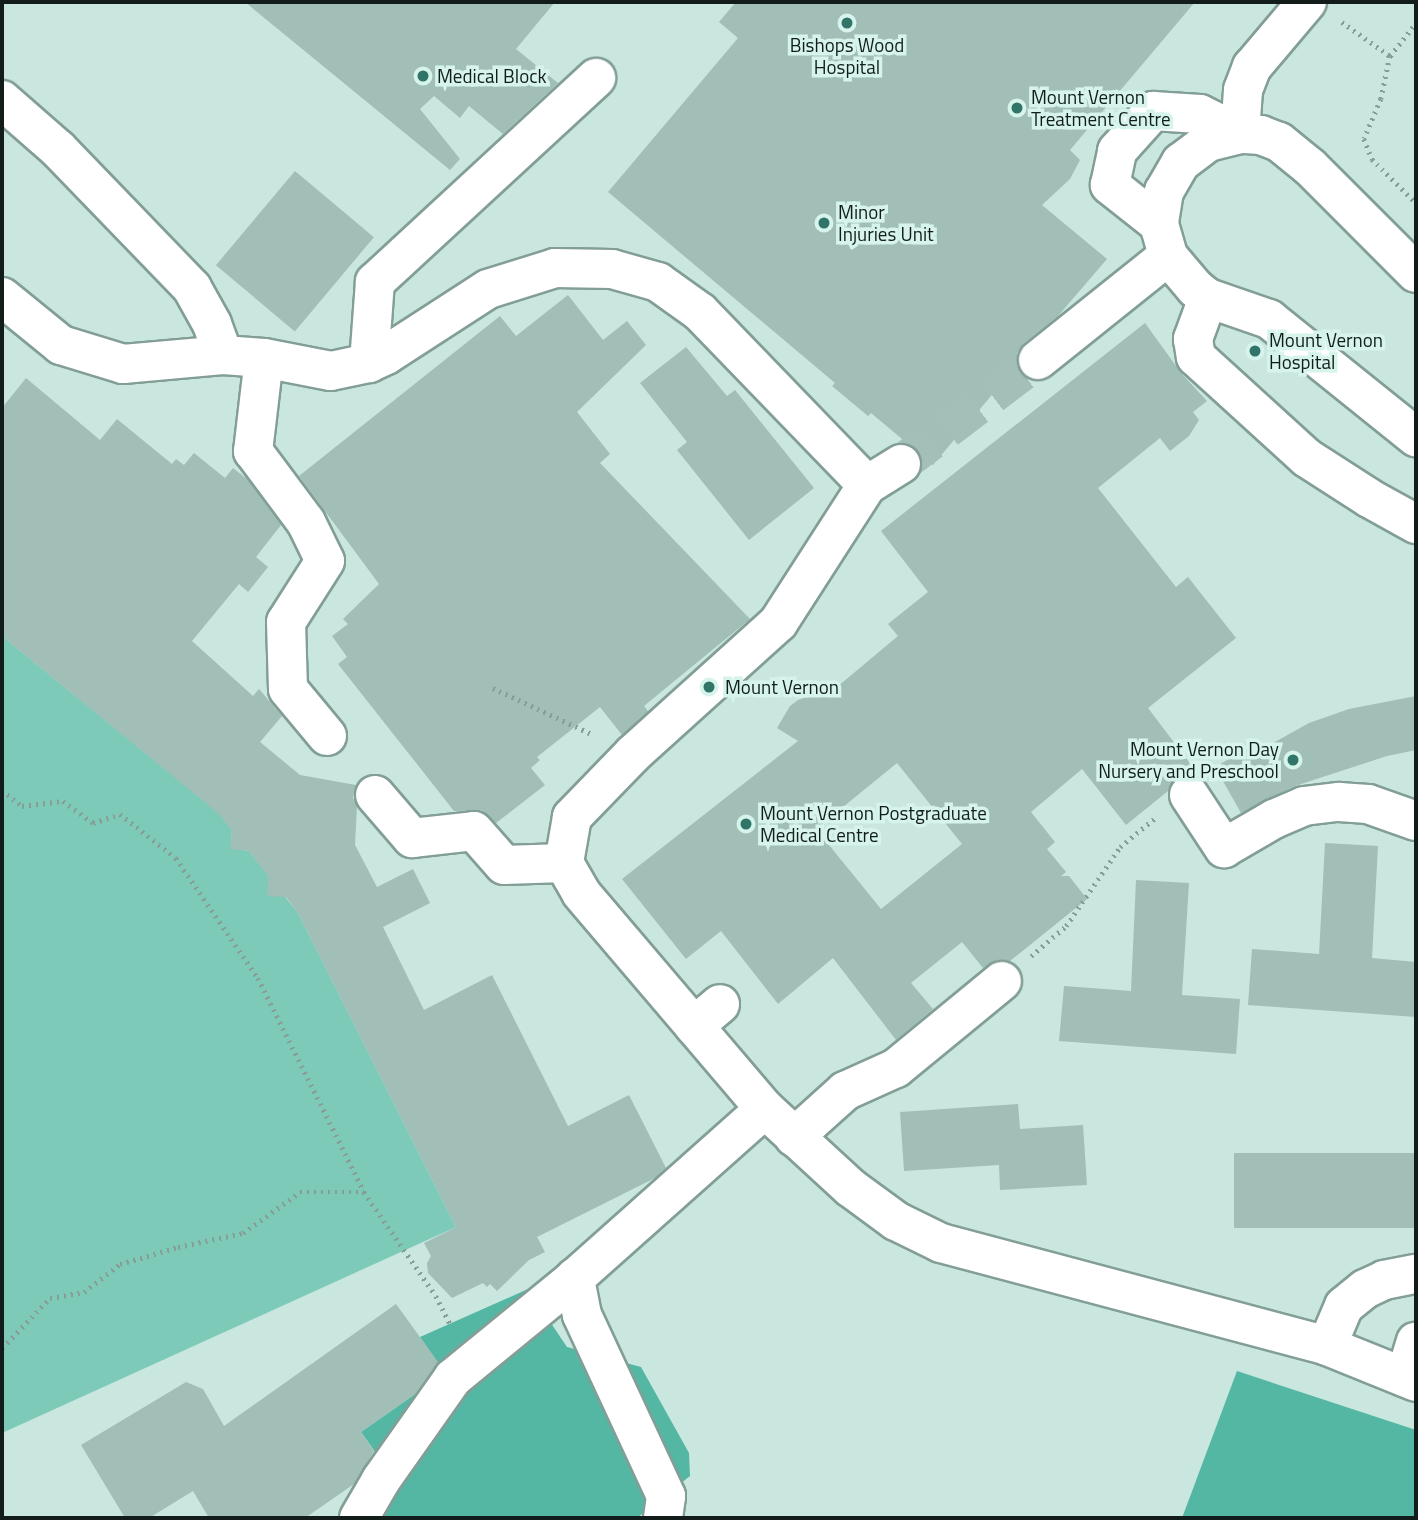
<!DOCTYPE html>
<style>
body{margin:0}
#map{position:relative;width:1418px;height:1520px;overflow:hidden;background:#c9e6df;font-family:"Titillium Web",sans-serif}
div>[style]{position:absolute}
.green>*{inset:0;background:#7ecab9}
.forest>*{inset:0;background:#54b7a3}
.building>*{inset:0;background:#a1beb7;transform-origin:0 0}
.minor-tunnel>*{height:38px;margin-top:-19px;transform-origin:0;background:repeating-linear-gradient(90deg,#a4beb8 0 38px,transparent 0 57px)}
.path>*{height:4.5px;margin-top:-2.25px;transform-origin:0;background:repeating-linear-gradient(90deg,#869d98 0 2px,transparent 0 7px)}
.roads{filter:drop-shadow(2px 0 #829e97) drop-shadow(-2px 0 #829e97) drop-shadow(0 2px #829e97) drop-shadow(0 -2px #829e97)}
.minor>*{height:38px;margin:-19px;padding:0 19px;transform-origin:19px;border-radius:19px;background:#fff}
.dots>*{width:19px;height:19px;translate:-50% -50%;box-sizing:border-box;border:4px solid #d6f4ec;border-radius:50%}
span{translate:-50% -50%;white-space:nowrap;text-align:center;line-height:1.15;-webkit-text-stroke:7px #d6f4ec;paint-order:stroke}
.poi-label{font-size:19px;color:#121d1b}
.left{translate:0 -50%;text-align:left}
.right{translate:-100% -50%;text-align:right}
.frame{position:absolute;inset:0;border:4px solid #121d1b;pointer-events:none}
</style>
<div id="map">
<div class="green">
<i style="clip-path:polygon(2px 636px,219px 813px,232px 830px,231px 842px,236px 849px,249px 851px,298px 913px,456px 1227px,2px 1433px)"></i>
</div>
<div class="forest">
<i style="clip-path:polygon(528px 1289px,567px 1347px,641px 1367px,689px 1453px,690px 1476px,637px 1518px,363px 1518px,383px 1463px,361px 1432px,445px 1373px,420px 1337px)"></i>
<i style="clip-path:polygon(1237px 1371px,1416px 1430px,1416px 1518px,1182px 1518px)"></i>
</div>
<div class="building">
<i style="clip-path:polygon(245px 2px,555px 2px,516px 49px,558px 83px,503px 134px,469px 106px,460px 118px,434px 96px,420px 109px,460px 159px,450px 170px)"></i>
<i style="clip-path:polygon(736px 2px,1195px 2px,1070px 150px,1080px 160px,1070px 179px,1042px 205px,1107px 259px,1058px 316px,1024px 343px,1017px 353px,1017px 365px,933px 465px,871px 413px,868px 416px,832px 386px,835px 383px,608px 192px,738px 38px,719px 22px)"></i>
<i style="left:295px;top:171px;width:103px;height:123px;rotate:40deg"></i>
<i style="clip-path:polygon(568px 295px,603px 340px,627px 321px,646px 345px,577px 412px,610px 454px,600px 463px,750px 619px,644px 706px,648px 711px,622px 735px,600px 707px,537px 757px,540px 760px,531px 768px,545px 785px,496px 823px,481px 810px,454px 811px,338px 664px,347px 657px,332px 636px,348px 624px,343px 619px,379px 584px,299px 476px,500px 316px,516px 336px)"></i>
<i style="clip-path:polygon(evenodd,1145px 323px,1181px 373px,1207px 401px,1193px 412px,1199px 420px,1189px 436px,1170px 451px,1160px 438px,1098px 488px,1176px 587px,1188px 577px,1236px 638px,1148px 708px,1195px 770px,1176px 777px,1168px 791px,1126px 825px,1082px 769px,1031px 812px,1055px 842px,1047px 849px,1066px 872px,1061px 876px,1069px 876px,1087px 899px,1010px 961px,998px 960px,983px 968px,962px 942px,911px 983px,933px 1009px,896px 1040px,833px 958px,778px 1004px,721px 931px,686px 959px,622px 879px,798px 741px,777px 728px,790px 706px,798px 700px,837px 687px,898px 636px,888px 624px,928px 592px,881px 531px,1145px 323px,897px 763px,962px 844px,881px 909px,816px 829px,897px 763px)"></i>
<i style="clip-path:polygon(686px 347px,727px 396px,735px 390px,814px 488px,749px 540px,677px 450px,687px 442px,640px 383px)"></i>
<i style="clip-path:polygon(26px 378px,100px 440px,117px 419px,172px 464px,176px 459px,184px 465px,194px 453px,225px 478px,233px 468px,247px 479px,281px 525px,256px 557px,268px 567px,248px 592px,239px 584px,192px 641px,253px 696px,259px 689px,282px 716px,260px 742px,300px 775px,356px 785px,353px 798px,357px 806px,355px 845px,377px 887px,413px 869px,430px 903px,383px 927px,424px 1010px,492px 975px,568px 1126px,629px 1095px,666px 1168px,655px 1178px,537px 1237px,545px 1252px,529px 1260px,497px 1291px,490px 1284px,487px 1287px,483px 1283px,452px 1298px,428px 1273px,427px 1263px,431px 1256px,424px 1243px,456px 1227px,298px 913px,286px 897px,267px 896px,268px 876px,249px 851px,230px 849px,232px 830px,218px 813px,2px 636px,2px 408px)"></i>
<i style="clip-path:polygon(1416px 696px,1416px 750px,1387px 756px,1295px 786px,1241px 813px,1215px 767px,1255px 744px,1259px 751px,1309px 723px,1349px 709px)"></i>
<i style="clip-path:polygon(1325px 843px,1378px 846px,1372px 958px,1416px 962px,1416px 1017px,1248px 1005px,1252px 949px,1319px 954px)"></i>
<i style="clip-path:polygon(1136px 880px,1189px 883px,1182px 995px,1240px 999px,1236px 1054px,1059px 1041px,1064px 986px,1131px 991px)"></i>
<i style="clip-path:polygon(1018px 1104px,1020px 1129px,1083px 1125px,1087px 1185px,1000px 1190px,999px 1165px,904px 1171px,900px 1112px)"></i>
<i style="left:1416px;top:1153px;width:75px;height:182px;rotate:90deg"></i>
<i style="clip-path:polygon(396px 1304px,438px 1362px,415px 1394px,361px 1432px,374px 1451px,354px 1484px,305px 1518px,209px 1518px,193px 1491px,149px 1518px,125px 1518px,81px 1445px,186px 1382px,203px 1389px,224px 1426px)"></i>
</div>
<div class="minor-tunnel">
<i style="left:901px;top:464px;width:172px;rotate:-37.2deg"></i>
</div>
<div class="path">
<i style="left:1342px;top:22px;width:59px;rotate:35.3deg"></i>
<i style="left:1390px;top:56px;width:44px;rotate:101.8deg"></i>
<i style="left:1381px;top:99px;width:43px;rotate:113deg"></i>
<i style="left:1364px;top:139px;width:22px;rotate:68deg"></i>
<i style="left:1372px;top:159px;width:62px;rotate:45deg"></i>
<i style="left:1390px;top:56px;width:42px;rotate:-51.8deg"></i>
<i style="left:493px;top:688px;width:111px;rotate:25deg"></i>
<i style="left:2px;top:790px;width:26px;rotate:39deg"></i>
<i style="left:22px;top:806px;width:41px;rotate:-7deg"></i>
<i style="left:63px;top:801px;width:37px;rotate:36deg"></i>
<i style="left:93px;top:823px;width:28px;rotate:-18deg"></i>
<i style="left:120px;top:814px;width:71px;rotate:38.2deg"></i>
<i style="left:176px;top:858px;width:145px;rotate:55.7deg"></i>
<i style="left:258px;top:978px;width:239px;rotate:63.6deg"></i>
<i style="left:364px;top:1192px;width:126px;rotate:55.3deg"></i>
<i style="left:436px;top:1296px;width:33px;rotate:63deg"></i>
<i style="left:1031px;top:956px;width:46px;rotate:-40.6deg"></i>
<i style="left:1066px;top:926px;width:96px;rotate:-55.6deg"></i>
<i style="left:1120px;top:847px;width:45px;rotate:-39.6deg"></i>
<i style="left:2px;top:1348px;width:69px;rotate:-46.2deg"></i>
<i style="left:50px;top:1298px;width:35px;rotate:-10deg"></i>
<i style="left:84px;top:1292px;width:46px;rotate:-37.9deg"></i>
<i style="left:120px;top:1264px;width:60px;rotate:-16.3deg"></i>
<i style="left:178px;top:1247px;width:66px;rotate:-12.2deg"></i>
<i style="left:243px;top:1233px;width:70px;rotate:-35.7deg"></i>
<i style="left:300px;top:1192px;width:64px"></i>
</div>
<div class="roads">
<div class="minor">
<i style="left:2px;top:100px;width:74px;rotate:41.2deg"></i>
<i style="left:58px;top:149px;width:193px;rotate:46deg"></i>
<i style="left:192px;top:288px;width:41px;rotate:60.9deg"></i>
<i style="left:212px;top:324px;width:33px;rotate:70deg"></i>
<i style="left:1159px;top:224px;width:63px;rotate:-141.5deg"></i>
<i style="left:1110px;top:185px;width:35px;rotate:-78deg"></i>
<i style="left:1117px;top:151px;width:54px;rotate:-48deg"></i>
<i style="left:1153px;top:111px;width:47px;rotate:3.7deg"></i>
<i style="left:1200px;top:114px;width:45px;rotate:26.6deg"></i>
<i style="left:1240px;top:134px;width:44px;rotate:-86.1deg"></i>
<i style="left:1243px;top:90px;width:25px;rotate:-69deg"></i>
<i style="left:1252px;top:67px;width:85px;rotate:-49.8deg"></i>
<i style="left:1416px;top:273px;width:150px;rotate:-135deg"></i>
<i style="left:1310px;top:167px;width:40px;rotate:-141deg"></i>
<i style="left:1279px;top:142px;width:19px;rotate:-159deg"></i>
<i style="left:1261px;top:135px;width:21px;rotate:-177deg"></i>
<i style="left:1240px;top:134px;width:33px;rotate:166deg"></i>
<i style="left:1208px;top:142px;width:34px;rotate:143deg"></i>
<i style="left:1181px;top:162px;width:34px;rotate:120deg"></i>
<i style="left:1164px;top:191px;width:33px;rotate:99deg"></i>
<i style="left:1159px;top:224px;width:33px;rotate:74deg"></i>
<i style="left:1168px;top:256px;width:42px;rotate:49.8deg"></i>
<i style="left:1195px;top:288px;width:16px;rotate:38deg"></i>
<i style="left:1208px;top:298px;width:65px;rotate:19deg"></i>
<i style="left:1269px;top:319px;width:189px;rotate:38.8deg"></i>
<i style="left:2px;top:297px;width:76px;rotate:39.1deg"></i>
<i style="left:61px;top:345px;width:65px;rotate:17deg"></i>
<i style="left:123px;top:364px;width:100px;rotate:-5.1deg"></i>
<i style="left:223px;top:355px;width:41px;rotate:4.2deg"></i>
<i style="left:264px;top:358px;width:68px;rotate:11deg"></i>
<i style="left:331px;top:371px;width:39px;rotate:-12deg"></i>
<i style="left:369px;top:363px;width:19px;rotate:-25deg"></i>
<i style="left:386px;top:355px;width:121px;rotate:-32.9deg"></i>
<i style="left:488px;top:289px;width:70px;rotate:-17.4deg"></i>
<i style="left:555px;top:268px;width:57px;rotate:1deg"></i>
<i style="left:612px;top:269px;width:48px;rotate:15.8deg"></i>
<i style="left:658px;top:282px;width:52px;rotate:35.5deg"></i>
<i style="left:700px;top:312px;width:240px;rotate:46deg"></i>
<i style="left:1208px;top:298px;width:44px;rotate:110.1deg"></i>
<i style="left:1193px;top:339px;width:18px;rotate:81deg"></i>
<i style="left:1196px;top:357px;width:150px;rotate:42.3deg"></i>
<i style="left:1307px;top:458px;width:74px;rotate:32.8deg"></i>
<i style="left:1369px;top:498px;width:54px;rotate:29deg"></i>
<i style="left:264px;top:358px;width:94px;rotate:96.7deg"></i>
<i style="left:253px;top:451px;width:89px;rotate:53.3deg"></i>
<i style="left:306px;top:522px;width:43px;rotate:64deg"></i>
<i style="left:325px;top:561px;width:72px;rotate:122.6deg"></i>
<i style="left:286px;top:622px;width:67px;rotate:88.3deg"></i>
<i style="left:288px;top:689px;width:61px;rotate:50.3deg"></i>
<i style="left:1038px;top:360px;width:166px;rotate:-38.7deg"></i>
<i style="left:369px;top:363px;width:81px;rotate:-85.8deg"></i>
<i style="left:375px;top:282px;width:301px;rotate:-42.7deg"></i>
<i style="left:901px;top:464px;width:40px;rotate:148deg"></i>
<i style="left:867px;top:485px;width:164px;rotate:122.8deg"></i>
<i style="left:778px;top:623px;width:195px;rotate:137.9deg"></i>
<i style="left:633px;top:754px;width:88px;rotate:134.1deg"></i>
<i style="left:572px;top:817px;width:47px;rotate:99.9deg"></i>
<i style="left:564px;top:863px;width:34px;rotate:60deg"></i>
<i style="left:581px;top:893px;width:284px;rotate:49.6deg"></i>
<i style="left:765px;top:1109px;width:117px;rotate:42.6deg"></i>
<i style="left:851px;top:1188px;width:56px;rotate:36.3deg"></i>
<i style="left:896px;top:1221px;width:50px;rotate:26.1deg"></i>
<i style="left:941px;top:1243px;width:400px;rotate:14.9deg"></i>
<i style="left:1327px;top:1346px;width:96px;rotate:22deg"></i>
<i style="left:375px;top:795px;width:57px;rotate:49.3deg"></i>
<i style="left:412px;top:838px;width:62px;rotate:-6.4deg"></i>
<i style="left:474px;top:831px;width:45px;rotate:48.6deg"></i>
<i style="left:504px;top:865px;width:60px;rotate:-1.9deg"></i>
<i style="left:1189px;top:795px;width:64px;rotate:56.6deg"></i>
<i style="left:1224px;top:848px;width:58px;rotate:-30.1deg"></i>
<i style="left:1274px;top:819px;width:33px;rotate:-23deg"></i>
<i style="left:1304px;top:806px;width:35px;rotate:-7deg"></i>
<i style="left:1339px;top:802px;width:29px;rotate:4deg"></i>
<i style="left:1368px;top:804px;width:51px;rotate:19.5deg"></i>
<i style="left:694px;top:1026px;width:34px;rotate:-40deg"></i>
<i style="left:794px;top:1137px;width:69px;rotate:-42deg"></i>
<i style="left:845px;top:1091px;width:56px;rotate:-24.3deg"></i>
<i style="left:896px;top:1068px;width:137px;rotate:-39.4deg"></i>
<i style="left:1327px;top:1346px;width:43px;rotate:-67deg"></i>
<i style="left:1344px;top:1306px;width:27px;rotate:-39deg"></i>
<i style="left:1365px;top:1289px;width:21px;rotate:-25deg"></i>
<i style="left:1384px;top:1280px;width:33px;rotate:-11deg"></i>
<i style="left:1405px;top:1377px;width:37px;rotate:-73deg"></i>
<i style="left:359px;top:1518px;width:44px;rotate:-59.9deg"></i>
<i style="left:381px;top:1480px;width:125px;rotate:-54.8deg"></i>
<i style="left:453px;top:1378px;width:158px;rotate:-39.3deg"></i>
<i style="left:663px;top:1518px;width:22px;rotate:-82deg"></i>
<i style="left:666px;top:1496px;width:200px;rotate:-114.9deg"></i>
<i style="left:582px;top:1315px;width:38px;rotate:-101deg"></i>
<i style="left:575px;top:1278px;width:254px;rotate:-41.7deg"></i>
</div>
</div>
<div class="dots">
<i style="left:847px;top:23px;background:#317568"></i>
<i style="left:423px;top:76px;background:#317568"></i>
<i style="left:1017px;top:108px;background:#317568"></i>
<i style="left:824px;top:223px;background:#317568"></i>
<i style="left:1255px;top:351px;background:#317568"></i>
<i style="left:709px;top:687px;background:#317568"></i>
<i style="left:1293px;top:760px;background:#317568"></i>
<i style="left:746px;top:824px;background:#317568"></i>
</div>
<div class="poi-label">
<span style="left:847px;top:56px">Bishops Wood<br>Hospital</span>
<span class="left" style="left:437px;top:76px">Medical Block</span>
<span class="left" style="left:1031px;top:108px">Mount Vernon<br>Treatment Centre</span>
<span class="left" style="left:838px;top:223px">Minor<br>Injuries Unit</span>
<span class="left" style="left:1269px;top:351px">Mount Vernon<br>Hospital</span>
<span class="left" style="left:725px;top:687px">Mount Vernon</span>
<span class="right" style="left:1279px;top:760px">Mount Vernon Day<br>Nursery and Preschool</span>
<span class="left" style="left:760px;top:824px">Mount Vernon Postgraduate<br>Medical Centre</span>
</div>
<div class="frame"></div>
</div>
